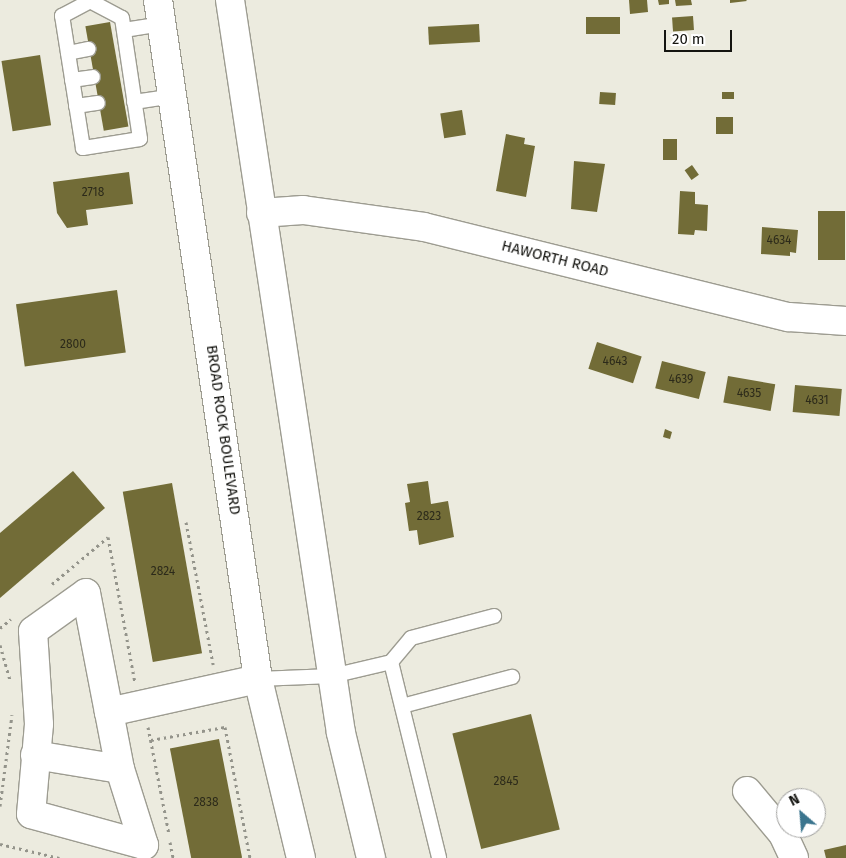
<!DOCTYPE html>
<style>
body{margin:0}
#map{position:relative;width:846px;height:858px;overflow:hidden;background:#ecebdf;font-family:"Fira Sans",sans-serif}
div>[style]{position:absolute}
.building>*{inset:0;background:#726c37;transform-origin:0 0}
.path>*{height:3px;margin-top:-1.5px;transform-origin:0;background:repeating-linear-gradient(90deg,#94948b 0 2.5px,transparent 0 6.5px)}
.roads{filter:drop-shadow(1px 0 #9d9c91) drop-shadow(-1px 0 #9d9c91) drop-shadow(0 1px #9d9c91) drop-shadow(0 -1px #9d9c91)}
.lane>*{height:14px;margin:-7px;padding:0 7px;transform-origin:7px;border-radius:7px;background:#fff}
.street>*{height:28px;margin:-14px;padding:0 14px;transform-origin:14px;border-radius:14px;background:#fff}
.primary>*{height:28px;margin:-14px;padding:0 14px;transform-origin:14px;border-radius:14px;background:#fff}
span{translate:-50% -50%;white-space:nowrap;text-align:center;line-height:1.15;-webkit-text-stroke:4px #fff;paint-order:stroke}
.number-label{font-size:12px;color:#2c2a1a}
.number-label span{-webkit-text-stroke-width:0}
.street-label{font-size:15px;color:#141410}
.north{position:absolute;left:776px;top:788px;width:50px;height:50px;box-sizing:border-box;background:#fff;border:1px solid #a1a19f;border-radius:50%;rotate:333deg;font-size:14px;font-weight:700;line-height:20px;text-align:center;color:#141410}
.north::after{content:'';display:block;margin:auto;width:18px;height:22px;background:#3b758e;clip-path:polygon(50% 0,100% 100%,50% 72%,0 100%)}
.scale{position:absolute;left:664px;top:30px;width:68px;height:22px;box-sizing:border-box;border:2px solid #141410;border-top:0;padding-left:6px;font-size:15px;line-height:18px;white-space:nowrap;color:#141410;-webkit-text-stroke:4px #fff;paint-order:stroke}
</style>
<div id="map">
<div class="building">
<i style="clip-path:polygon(629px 0,647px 0,648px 12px,630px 14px)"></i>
<i style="clip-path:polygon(658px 0,669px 0,669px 4px,659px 5px)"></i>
<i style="clip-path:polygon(675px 0,691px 0,692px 5px,676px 6px)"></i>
<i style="clip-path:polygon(730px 0,746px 0,747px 1px,730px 3px)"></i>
<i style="left:693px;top:16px;width:14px;height:21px;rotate:86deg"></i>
<i style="left:620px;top:17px;width:17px;height:34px;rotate:90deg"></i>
<i style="left:110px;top:22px;width:106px;height:25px;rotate:80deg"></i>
<i style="left:479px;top:24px;width:18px;height:51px;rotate:87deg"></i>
<i style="left:40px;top:55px;width:71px;height:39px;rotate:81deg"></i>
<i style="left:600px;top:92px;width:16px;height:12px;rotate:4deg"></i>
<i style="left:722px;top:92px;width:12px;height:7px"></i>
<i style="left:462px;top:110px;width:25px;height:22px;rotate:81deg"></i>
<i style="left:716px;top:117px;width:17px;height:17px"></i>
<i style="clip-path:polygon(506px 134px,525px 138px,524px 144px,535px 146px,526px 197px,496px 191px)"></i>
<i style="left:663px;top:139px;width:14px;height:21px"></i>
<i style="clip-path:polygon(574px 161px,605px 164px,597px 212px,571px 209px)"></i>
<i style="left:692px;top:165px;width:12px;height:9px;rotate:55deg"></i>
<i style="clip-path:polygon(129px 172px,133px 204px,86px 210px,88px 225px,67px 228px,57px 213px,53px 182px)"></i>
<i style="clip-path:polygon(680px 191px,695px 192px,695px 204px,708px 205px,707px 231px,695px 230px,694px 235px,678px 234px)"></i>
<i style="left:818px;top:211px;width:27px;height:49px"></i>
<i style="clip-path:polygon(762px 227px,798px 230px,796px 253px,790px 252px,790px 256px,761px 254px)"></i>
<i style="left:117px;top:290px;width:63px;height:102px;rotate:82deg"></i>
<i style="left:597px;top:342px;width:47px;height:28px;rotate:18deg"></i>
<i style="left:662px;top:361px;width:45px;height:28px;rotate:14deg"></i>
<i style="left:728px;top:376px;width:48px;height:27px;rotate:10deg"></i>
<i style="left:795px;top:385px;width:47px;height:27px;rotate:5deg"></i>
<i style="clip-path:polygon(665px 429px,672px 432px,670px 439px,663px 437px)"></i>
<i style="clip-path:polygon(73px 471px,105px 508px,0 598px,0 533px)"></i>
<i style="clip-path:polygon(428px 481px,431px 504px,448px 501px,454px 537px,419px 545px,417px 530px,409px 531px,405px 503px,410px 502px,407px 484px)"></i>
<i style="left:172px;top:483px;width:173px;height:50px;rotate:80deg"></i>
<i style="left:531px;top:714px;width:119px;height:81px;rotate:76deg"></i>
<i style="left:219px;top:739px;width:121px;height:50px;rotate:79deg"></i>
<i style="clip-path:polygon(846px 845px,846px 858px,826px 858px,824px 850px)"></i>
</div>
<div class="path">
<i style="left:186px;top:522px;width:145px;rotate:79.2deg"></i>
<i style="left:52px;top:584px;width:73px;rotate:-40deg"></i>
<i style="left:108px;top:537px;width:148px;rotate:79.5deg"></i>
<i style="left:0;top:628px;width:14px;rotate:-39deg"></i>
<i style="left:0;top:645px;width:36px;rotate:74deg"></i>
<i style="left:148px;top:727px;width:109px;rotate:78.9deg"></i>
<i style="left:151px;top:740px;width:75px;rotate:-10deg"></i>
<i style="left:225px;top:727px;width:133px;rotate:79.2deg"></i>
<i style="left:0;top:806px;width:92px;rotate:-82.5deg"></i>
<i style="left:170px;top:842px;width:16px;rotate:79deg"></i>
<i style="left:0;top:844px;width:61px;rotate:13.3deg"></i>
</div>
<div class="roads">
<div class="lane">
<i style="left:90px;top:1px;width:36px;rotate:28deg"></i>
<i style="left:122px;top:18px;width:122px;rotate:81.5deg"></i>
<i style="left:140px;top:139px;width:58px;rotate:171deg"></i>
<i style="left:83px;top:148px;width:134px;rotate:-99deg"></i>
<i style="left:62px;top:16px;width:32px;rotate:-28deg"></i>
<i style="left:124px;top:30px;width:38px;rotate:-9deg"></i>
<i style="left:68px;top:53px;width:21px;rotate:-11deg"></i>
<i style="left:72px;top:80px;width:21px;rotate:-8deg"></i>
<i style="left:134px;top:102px;width:40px;rotate:-8.5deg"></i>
<i style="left:76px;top:106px;width:22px;rotate:-8deg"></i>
<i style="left:391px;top:662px;width:31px;rotate:-50deg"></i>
<i style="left:411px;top:638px;width:86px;rotate:-14.8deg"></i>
<i style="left:258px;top:679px;width:74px;rotate:-2.3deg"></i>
<i style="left:332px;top:676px;width:61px;rotate:-13.3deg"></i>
<i style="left:391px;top:662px;width:202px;rotate:76.2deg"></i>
<i style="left:402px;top:706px;width:114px;rotate:-14.8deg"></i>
</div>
<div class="street">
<i style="left:261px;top:213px;width:42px;rotate:-4.1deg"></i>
<i style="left:303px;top:210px;width:122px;rotate:8deg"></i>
<i style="left:424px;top:227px;width:376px;rotate:13.9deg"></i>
<i style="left:789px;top:317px;width:57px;rotate:4deg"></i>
<i style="left:109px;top:712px;width:58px;rotate:79.1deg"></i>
<i style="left:120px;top:769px;width:80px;rotate:72.5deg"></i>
<i style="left:144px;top:845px;width:117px;rotate:-164.7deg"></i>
<i style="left:31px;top:814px;width:90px;rotate:-84.9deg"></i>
<i style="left:39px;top:724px;width:93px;rotate:-93.7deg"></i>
<i style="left:33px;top:631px;width:65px;rotate:-35.6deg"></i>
<i style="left:86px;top:593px;width:121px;rotate:79.1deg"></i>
<i style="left:109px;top:712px;width:153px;rotate:-12.5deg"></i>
<i style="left:35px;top:755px;width:86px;rotate:9.4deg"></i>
<i style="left:747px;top:791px;width:56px;rotate:50.1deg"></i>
<i style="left:783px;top:834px;width:26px;rotate:65deg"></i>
</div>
<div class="primary">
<i style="left:158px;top:0;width:686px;rotate:81.62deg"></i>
<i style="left:258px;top:679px;width:184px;rotate:76.5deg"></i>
<i style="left:230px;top:0;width:741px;rotate:81.39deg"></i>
<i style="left:341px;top:733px;width:129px;rotate:76.5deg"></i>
</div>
</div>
<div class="number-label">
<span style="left:93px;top:193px">2718</span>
<span style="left:779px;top:241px">4634</span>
<span style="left:73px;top:345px">2800</span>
<span style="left:615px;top:362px">4643</span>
<span style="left:681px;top:380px">4639</span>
<span style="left:749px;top:394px">4635</span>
<span style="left:817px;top:401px">4631</span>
<span style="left:429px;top:517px">2823</span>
<span style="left:163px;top:572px">2824</span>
<span style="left:506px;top:782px">2845</span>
<span style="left:206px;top:803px">2838</span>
</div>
<div class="street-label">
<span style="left:555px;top:259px;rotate:14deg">HAWORTH ROAD</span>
<span style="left:223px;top:430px;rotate:82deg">BROAD ROCK BOULEVARD</span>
</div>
<div class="north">N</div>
<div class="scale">20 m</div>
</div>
